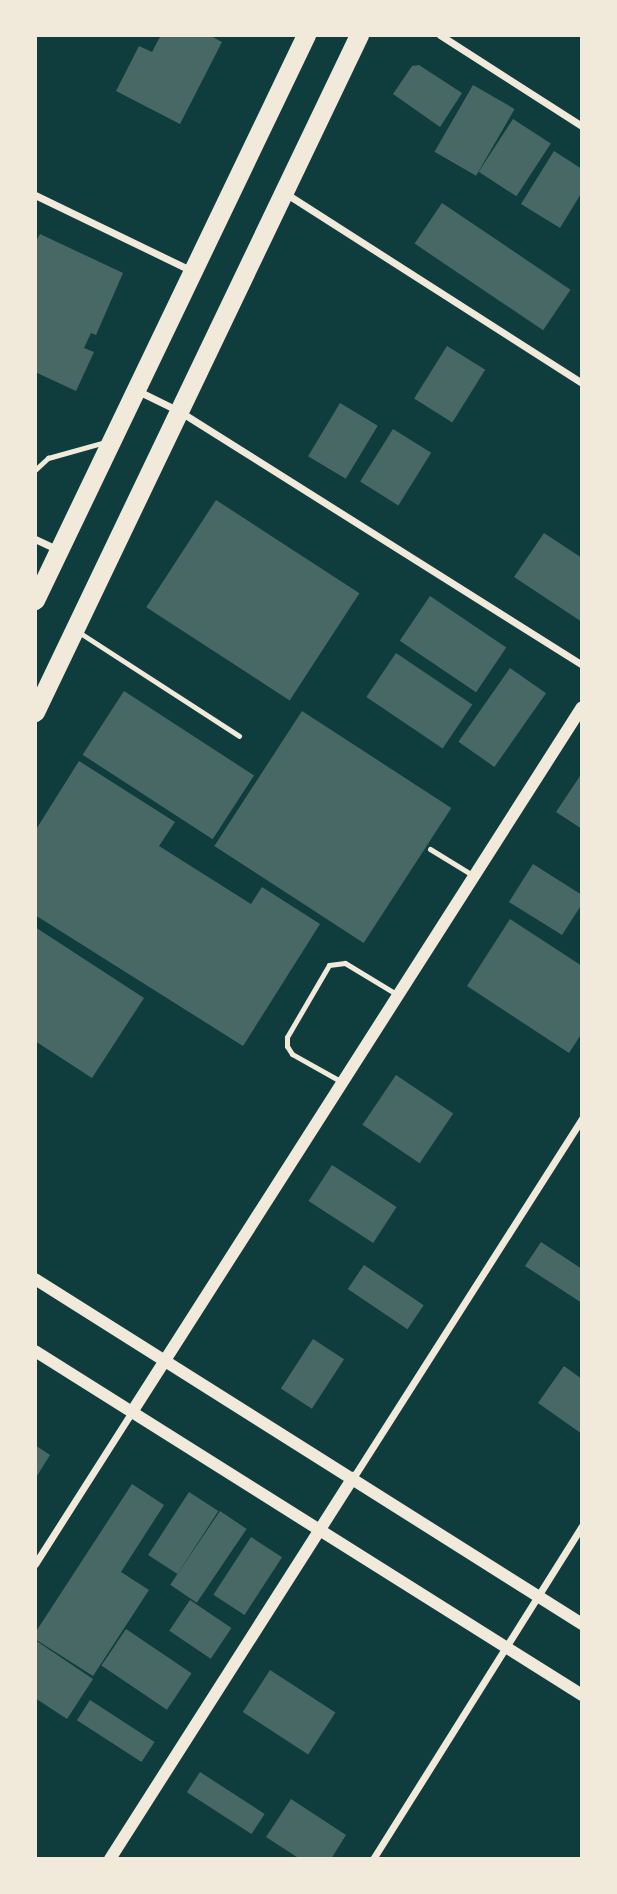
<!DOCTYPE html>
<style>
body{margin:0}
#map{position:relative;width:617px;height:1894px;overflow:hidden;background:#0f3d3e;font-family:Barlow,sans-serif}
div>[style]{position:absolute}
.building>*{inset:0;background:#486865;transform-origin:0 0}
.service>*{height:5px;margin:-2.5px;padding:0 2.5px;transform-origin:2.5px;border-radius:2.5px;background:#f1e9da}
.minor>*{height:7px;margin:-3.5px;padding:0 3.5px;transform-origin:3.5px;border-radius:3.5px;background:#f1e9da}
.tertiary>*{height:12px;margin:-6px;padding:0 6px;transform-origin:6px;border-radius:6px;background:#f1e9da}
.trunk>*{height:19px;margin:-9.5px;padding:0 9.5px;transform-origin:9.5px;border-radius:9.5px;background:#f1e9da}
span{translate:-50% -50%;white-space:nowrap;text-align:center;line-height:1.15;-webkit-text-stroke:5px #f1e9da;paint-order:stroke}
.frame{position:absolute;inset:0;border:37px solid #f1e9da;pointer-events:none}
</style>
<div id="map">
<div class="building">
<i style="clip-path:polygon(161px 35px,209px 35px,222px 42px,180px 124px,116px 91px,139px 46px,152px 52px)"></i>
<i style="clip-path:polygon(419px 65px,462px 93px,440px 127px,393px 94px,412px 66px)"></i>
<i style="left:473px;top:85px;width:48px;height:77px;rotate:30deg"></i>
<i style="left:513px;top:119px;width:45px;height:63px;rotate:33deg"></i>
<i style="clip-path:polygon(554px 151px,582px 169px,582px 192px,560px 228px,521px 204px)"></i>
<i style="left:442px;top:203px;width:155px;height:49px;rotate:34deg"></i>
<i style="clip-path:polygon(40px 234px,123px 273px,96px 335px,91px 333px,84px 348px,94px 352px,76px 391px,35px 372px,35px 243px)"></i>
<i style="left:447px;top:346px;width:45px;height:62px;rotate:32deg"></i>
<i style="left:340px;top:403px;width:44px;height:62px;rotate:31deg"></i>
<i style="left:393px;top:429px;width:45px;height:62px;rotate:32deg"></i>
<i style="left:216px;top:500px;width:171px;height:128px;rotate:33deg"></i>
<i style="clip-path:polygon(544px 533px,582px 558px,582px 622px,514px 577px)"></i>
<i style="left:430px;top:596px;width:92px;height:54px;rotate:34deg"></i>
<i style="left:396px;top:653px;width:92px;height:53px;rotate:34deg"></i>
<i style="left:510px;top:668px;width:44px;height:90px;rotate:35deg"></i>
<i style="left:124px;top:691px;width:155px;height:76px;rotate:33deg"></i>
<i style="left:302px;top:711px;width:178px;height:161px;rotate:33deg"></i>
<i style="clip-path:polygon(79px 761px,175px 822px,159px 846px,251px 904px,262px 887px,320px 924px,243px 1046px,35px 915px,35px 831px)"></i>
<i style="clip-path:polygon(582px 773px,582px 829px,556px 812px)"></i>
<i style="clip-path:polygon(533px 864px,582px 895px,582px 904px,562px 935px,509px 902px)"></i>
<i style="clip-path:polygon(510px 919px,582px 966px,582px 1033px,569px 1053px,467px 986px)"></i>
<i style="clip-path:polygon(35px 927px,144px 998px,92px 1078px,35px 1041px)"></i>
<i style="left:396px;top:1075px;width:69px;height:60px;rotate:34deg"></i>
<i style="left:332px;top:1165px;width:77px;height:43px;rotate:33deg"></i>
<i style="clip-path:polygon(541px 1242px,582px 1269px,582px 1303px,525px 1266px)"></i>
<i style="left:364px;top:1265px;width:72px;height:29px;rotate:34deg"></i>
<i style="left:313px;top:1339px;width:37px;height:59px;rotate:33deg"></i>
<i style="clip-path:polygon(564px 1366px,582px 1379px,582px 1434px,538px 1403px)"></i>
<i style="clip-path:polygon(35px 1445px,50px 1455px,35px 1479px)"></i>
<i style="clip-path:polygon(132px 1484px,164px 1505px,121px 1572px,149px 1590px,93px 1676px,35px 1639px,35px 1633px)"></i>
<i style="left:189px;top:1492px;width:35px;height:75px;rotate:33deg"></i>
<i style="left:220px;top:1511px;width:32px;height:89px;rotate:34deg"></i>
<i style="left:251px;top:1537px;width:37px;height:69px;rotate:33deg"></i>
<i style="left:190px;top:1600px;width:50px;height:37px;rotate:34deg"></i>
<i style="left:126px;top:1629px;width:79px;height:44px;rotate:34deg"></i>
<i style="clip-path:polygon(35px 1640px,93px 1679px,67px 1719px,35px 1698px)"></i>
<i style="left:270px;top:1670px;width:78px;height:50px;rotate:33deg"></i>
<i style="left:90px;top:1700px;width:77px;height:24px;rotate:33deg"></i>
<i style="left:200px;top:1772px;width:77px;height:24px;rotate:33deg"></i>
<i style="clip-path:polygon(291px 1799px,346px 1835px,331px 1859px,300px 1859px,266px 1837px)"></i>
</div>
<div class="service">
<i style="left:35px;top:470px;width:18px;rotate:-43deg"></i>
<i style="left:48px;top:458px;width:59px;rotate:-15.7deg"></i>
<i style="left:77px;top:631px;width:193px;rotate:32.9deg"></i>
<i style="left:430px;top:849px;width:52px;rotate:31.5deg"></i>
<i style="left:342px;top:1082px;width:57px;rotate:-150.8deg"></i>
<i style="left:292px;top:1054px;width:9px;rotate:-122deg"></i>
<i style="left:287px;top:1046px;width:9px;rotate:-90deg"></i>
<i style="left:287px;top:1037px;width:83px;rotate:-59.7deg"></i>
<i style="left:329px;top:965px;width:16px;rotate:-7deg"></i>
<i style="left:345px;top:963px;width:62px;rotate:31.1deg"></i>
</div>
<div class="minor">
<i style="left:440px;top:35px;width:169px;rotate:32.7deg"></i>
<i style="left:285px;top:193px;width:353px;rotate:32.6deg"></i>
<i style="left:35px;top:195px;width:174px;rotate:25.8deg"></i>
<i style="left:136px;top:390px;width:48px;rotate:26deg"></i>
<i style="left:179px;top:411px;width:476px;rotate:32.2deg"></i>
<i style="left:35px;top:539px;width:23px;rotate:25deg"></i>
<i style="left:353px;top:1478px;width:427px;rotate:-57.5deg"></i>
<i style="left:35px;top:1564px;width:180px;rotate:-57.5deg"></i>
<i style="left:373px;top:1859px;width:393px;rotate:-57.9deg"></i>
</div>
<div class="tertiary">
<i style="left:35px;top:1279px;width:647px;rotate:32.24deg"></i>
<i style="left:35px;top:1351px;width:646px;rotate:32.17deg"></i>
<i style="left:132px;top:1412px;width:836px;rotate:-57.45deg"></i>
<i style="left:110px;top:1859px;width:452px;rotate:-57.5deg"></i>
</div>
<div class="trunk">
<i style="left:35px;top:600px;width:627px;rotate:-64.38deg"></i>
<i style="left:35px;top:712px;width:751px;rotate:-64.43deg"></i>
</div>
<div class="frame"></div>
</div>
